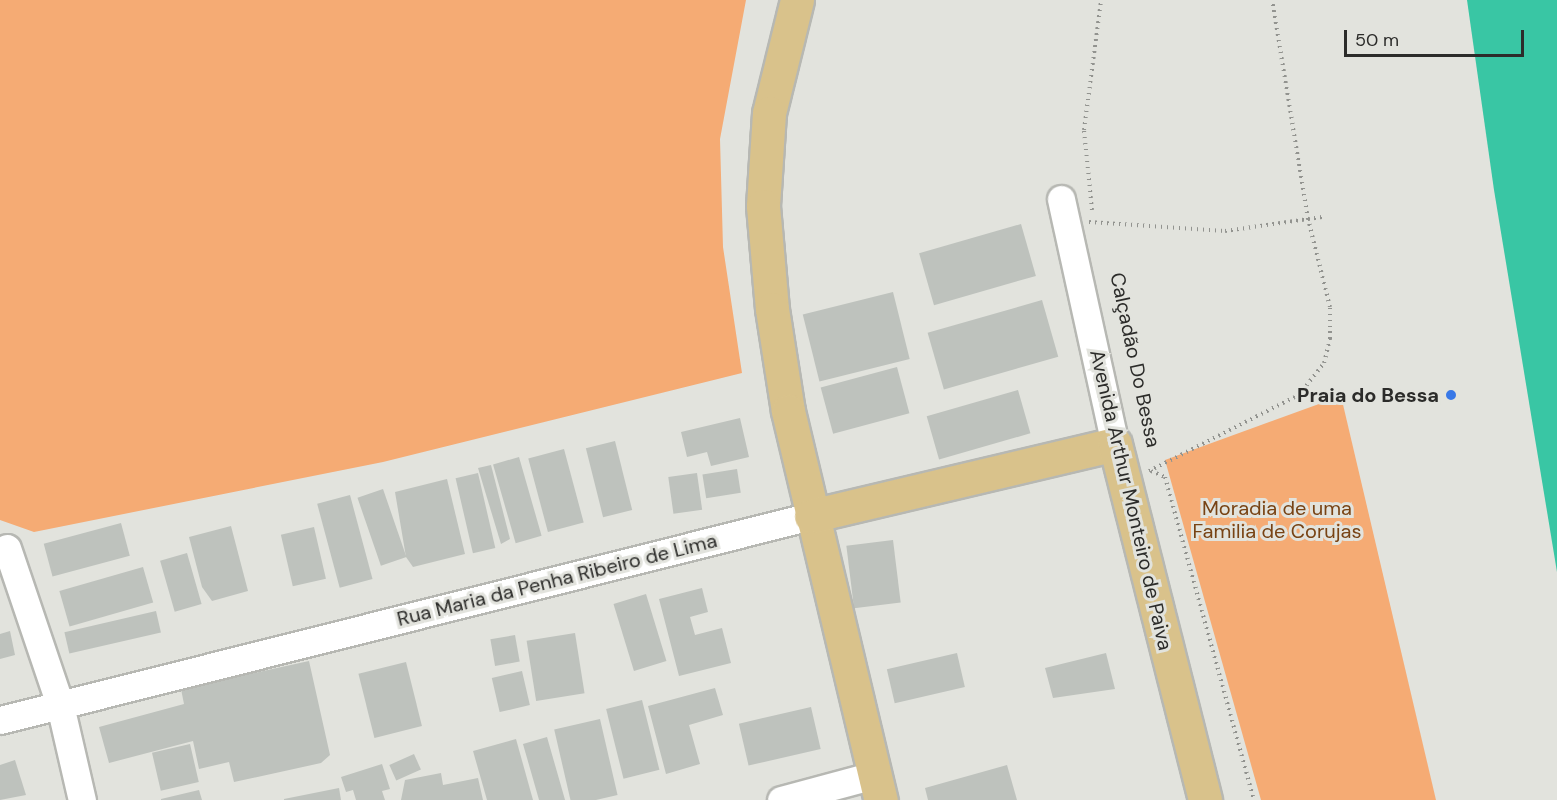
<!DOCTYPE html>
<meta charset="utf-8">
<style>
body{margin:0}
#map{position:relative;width:1557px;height:800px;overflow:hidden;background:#e2e3dd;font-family:"DM Sans",sans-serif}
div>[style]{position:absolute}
.green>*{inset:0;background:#f5ab74}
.water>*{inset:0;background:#39c6a4}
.building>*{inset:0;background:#bec2bd;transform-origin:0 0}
.path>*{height:4px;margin-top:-2px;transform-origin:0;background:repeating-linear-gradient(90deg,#92938f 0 1.5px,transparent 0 6px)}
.roads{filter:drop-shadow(2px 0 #b7b8b3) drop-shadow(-2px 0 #b7b8b3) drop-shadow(0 2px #b7b8b3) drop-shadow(0 -2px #b7b8b3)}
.minor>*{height:27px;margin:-13.5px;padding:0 13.5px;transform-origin:13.5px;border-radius:13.5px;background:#fff}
.major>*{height:33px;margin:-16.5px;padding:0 16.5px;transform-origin:16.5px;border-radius:16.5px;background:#d9c28b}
.dots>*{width:16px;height:16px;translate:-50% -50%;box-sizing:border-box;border:3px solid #e2e3dd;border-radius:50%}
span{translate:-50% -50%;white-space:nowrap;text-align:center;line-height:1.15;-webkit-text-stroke:6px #e2e3dd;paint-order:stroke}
.street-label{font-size:20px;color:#2c2c2a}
.poi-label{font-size:20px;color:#2c2c2a;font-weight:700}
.right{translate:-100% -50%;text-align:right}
.park-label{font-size:20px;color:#784314}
.scale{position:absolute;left:1344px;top:30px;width:180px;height:27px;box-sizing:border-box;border:3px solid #2c2c2a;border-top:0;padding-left:8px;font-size:18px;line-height:21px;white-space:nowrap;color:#2c2c2a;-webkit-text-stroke:4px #e2e3dd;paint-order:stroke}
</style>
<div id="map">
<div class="green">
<i style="clip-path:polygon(0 0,746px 0,720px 139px,723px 247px,742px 373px,383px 462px,34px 532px,0 520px)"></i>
<i style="clip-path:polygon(1341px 396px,1436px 800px,1261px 800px,1165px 460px)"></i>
</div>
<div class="water">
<i style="clip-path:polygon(1467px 0,1557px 0,1557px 572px,1494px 190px)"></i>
</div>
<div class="building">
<i style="left:1021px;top:224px;width:54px;height:106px;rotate:74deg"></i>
<i style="left:893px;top:292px;width:69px;height:93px;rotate:76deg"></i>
<i style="left:1042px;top:300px;width:59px;height:119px;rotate:74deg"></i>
<i style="left:897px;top:367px;width:48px;height:79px;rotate:75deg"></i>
<i style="left:1018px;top:390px;width:45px;height:95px;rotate:74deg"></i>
<i style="clip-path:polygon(740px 418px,749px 457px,711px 466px,707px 452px,687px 457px,681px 432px)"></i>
<i style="left:615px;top:441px;width:71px;height:30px;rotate:76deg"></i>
<i style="left:564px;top:449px;width:76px;height:37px;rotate:75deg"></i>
<i style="left:519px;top:457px;width:82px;height:27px;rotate:74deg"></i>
<i style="clip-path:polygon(491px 465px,510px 539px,501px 544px,478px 468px)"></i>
<i style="left:737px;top:469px;width:24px;height:35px;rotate:81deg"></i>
<i style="left:478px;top:473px;width:77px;height:23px;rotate:77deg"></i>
<i style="left:697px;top:473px;width:37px;height:29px;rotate:82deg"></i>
<i style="clip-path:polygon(447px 479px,465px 554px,413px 567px,406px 557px,395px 492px)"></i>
<i style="left:383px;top:489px;width:72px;height:27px;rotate:71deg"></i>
<i style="left:350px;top:495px;width:87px;height:34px;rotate:75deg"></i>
<i style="left:121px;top:523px;width:34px;height:80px;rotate:75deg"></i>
<i style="clip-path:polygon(231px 526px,248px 591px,212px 601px,202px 587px,189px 537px)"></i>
<i style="left:314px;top:527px;width:53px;height:34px;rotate:77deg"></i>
<i style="left:893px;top:540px;width:63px;height:47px;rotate:83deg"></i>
<i style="left:187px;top:553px;width:53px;height:28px;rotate:74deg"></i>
<i style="left:143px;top:567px;width:37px;height:87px;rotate:74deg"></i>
<i style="clip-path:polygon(702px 588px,708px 612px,690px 617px,695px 635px,722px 628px,731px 663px,679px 676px,659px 599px)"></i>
<i style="left:646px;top:594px;width:70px;height:34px;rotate:73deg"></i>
<i style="left:156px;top:611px;width:22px;height:94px;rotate:77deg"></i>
<i style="clip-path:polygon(10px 631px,15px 655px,0 659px,0 634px)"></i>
<i style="left:575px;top:633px;width:61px;height:49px;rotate:81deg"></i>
<i style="left:515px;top:635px;width:27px;height:25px;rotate:80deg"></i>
<i style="left:957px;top:653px;width:35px;height:72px;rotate:77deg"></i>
<i style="clip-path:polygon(1106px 653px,1115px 689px,1053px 698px,1045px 668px)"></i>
<i style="clip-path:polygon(309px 661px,330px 755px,321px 763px,234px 782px,229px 762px,199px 769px,193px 741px,109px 763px,99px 727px,184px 704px,181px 689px)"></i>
<i style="left:406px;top:662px;width:66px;height:49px;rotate:76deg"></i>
<i style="left:522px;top:671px;width:35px;height:31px;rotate:77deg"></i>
<i style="clip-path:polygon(715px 688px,723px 715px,689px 725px,700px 764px,666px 774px,648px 706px)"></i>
<i style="left:642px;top:700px;width:72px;height:37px;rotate:76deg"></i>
<i style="left:811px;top:707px;width:43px;height:74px;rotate:77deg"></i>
<i style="left:600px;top:719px;width:78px;height:47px;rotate:77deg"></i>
<i style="left:547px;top:737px;width:66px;height:25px;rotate:74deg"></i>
<i style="clip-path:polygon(516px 739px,533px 800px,487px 800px,473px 751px)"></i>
<i style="left:190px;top:744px;width:39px;height:39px;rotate:77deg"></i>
<i style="left:414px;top:754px;width:17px;height:27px;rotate:66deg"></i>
<i style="clip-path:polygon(15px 760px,26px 795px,0 800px,0 765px)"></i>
<i style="clip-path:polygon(382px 764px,390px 789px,382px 791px,385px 800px,356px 800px,353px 790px,346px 792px,341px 777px)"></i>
<i style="clip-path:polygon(1007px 765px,1017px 800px,928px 800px,925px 788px)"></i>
<i style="clip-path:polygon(441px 773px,443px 785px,478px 778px,483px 800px,401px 800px,405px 780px)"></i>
<i style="clip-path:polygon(339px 788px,341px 800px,284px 800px,284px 799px)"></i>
<i style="clip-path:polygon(199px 790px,202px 800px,161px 800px,161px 799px)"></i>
</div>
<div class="path">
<i style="left:1092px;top:210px;width:80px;rotate:-95.7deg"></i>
<i style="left:1084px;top:130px;width:131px;rotate:-82.5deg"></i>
<i style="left:1089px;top:222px;width:136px;rotate:3.8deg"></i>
<i style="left:1225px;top:231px;width:98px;rotate:-8.2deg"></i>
<i style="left:1149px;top:471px;width:168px;rotate:-26.9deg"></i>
<i style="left:1299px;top:395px;width:41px;rotate:-52deg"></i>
<i style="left:1324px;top:363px;width:25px;rotate:-76deg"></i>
<i style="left:1330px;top:339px;width:32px;rotate:-90deg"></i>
<i style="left:1330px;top:307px;width:91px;rotate:-104deg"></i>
<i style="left:1308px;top:219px;width:222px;rotate:-99.3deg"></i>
<i style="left:1151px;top:471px;width:15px;rotate:23deg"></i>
<i style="left:1165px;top:477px;width:335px;rotate:74.6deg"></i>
</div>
<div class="roads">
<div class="minor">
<i style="left:1061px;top:199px;width:251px;rotate:77.6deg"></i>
<i style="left:7px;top:548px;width:166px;rotate:71.3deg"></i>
<i style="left:60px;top:705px;width:98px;rotate:77deg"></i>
<i style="left:0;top:720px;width:836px;rotate:-14.12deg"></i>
<i style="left:781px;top:800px;width:96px;rotate:-15deg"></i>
</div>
<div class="major">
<i style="left:797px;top:0;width:116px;rotate:103.9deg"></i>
<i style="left:769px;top:113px;width:93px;rotate:93.7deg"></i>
<i style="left:763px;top:206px;width:103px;rotate:85deg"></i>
<i style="left:772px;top:309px;width:103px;rotate:81.1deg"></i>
<i style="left:788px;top:411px;width:400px;rotate:76.6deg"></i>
<i style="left:811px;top:516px;width:312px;rotate:-13.3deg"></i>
<i style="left:1115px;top:444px;width:367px;rotate:75.8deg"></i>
</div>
</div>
<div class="dots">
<i style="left:1451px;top:395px;background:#3878e7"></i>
</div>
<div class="street-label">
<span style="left:1135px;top:360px;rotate:78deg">Calçadão Do Bessa</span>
<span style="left:1131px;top:500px;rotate:77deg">Avenida Arthur Monteiro de Paiva</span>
<span style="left:557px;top:580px;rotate:-14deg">Rua Maria da Penha Ribeiro de Lima</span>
</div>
<div class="poi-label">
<span class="right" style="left:1439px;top:395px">Praia do Bessa</span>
</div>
<div class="park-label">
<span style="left:1277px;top:520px">Moradia de uma<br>Familia de Corujas</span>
</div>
<div class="scale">50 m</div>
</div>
